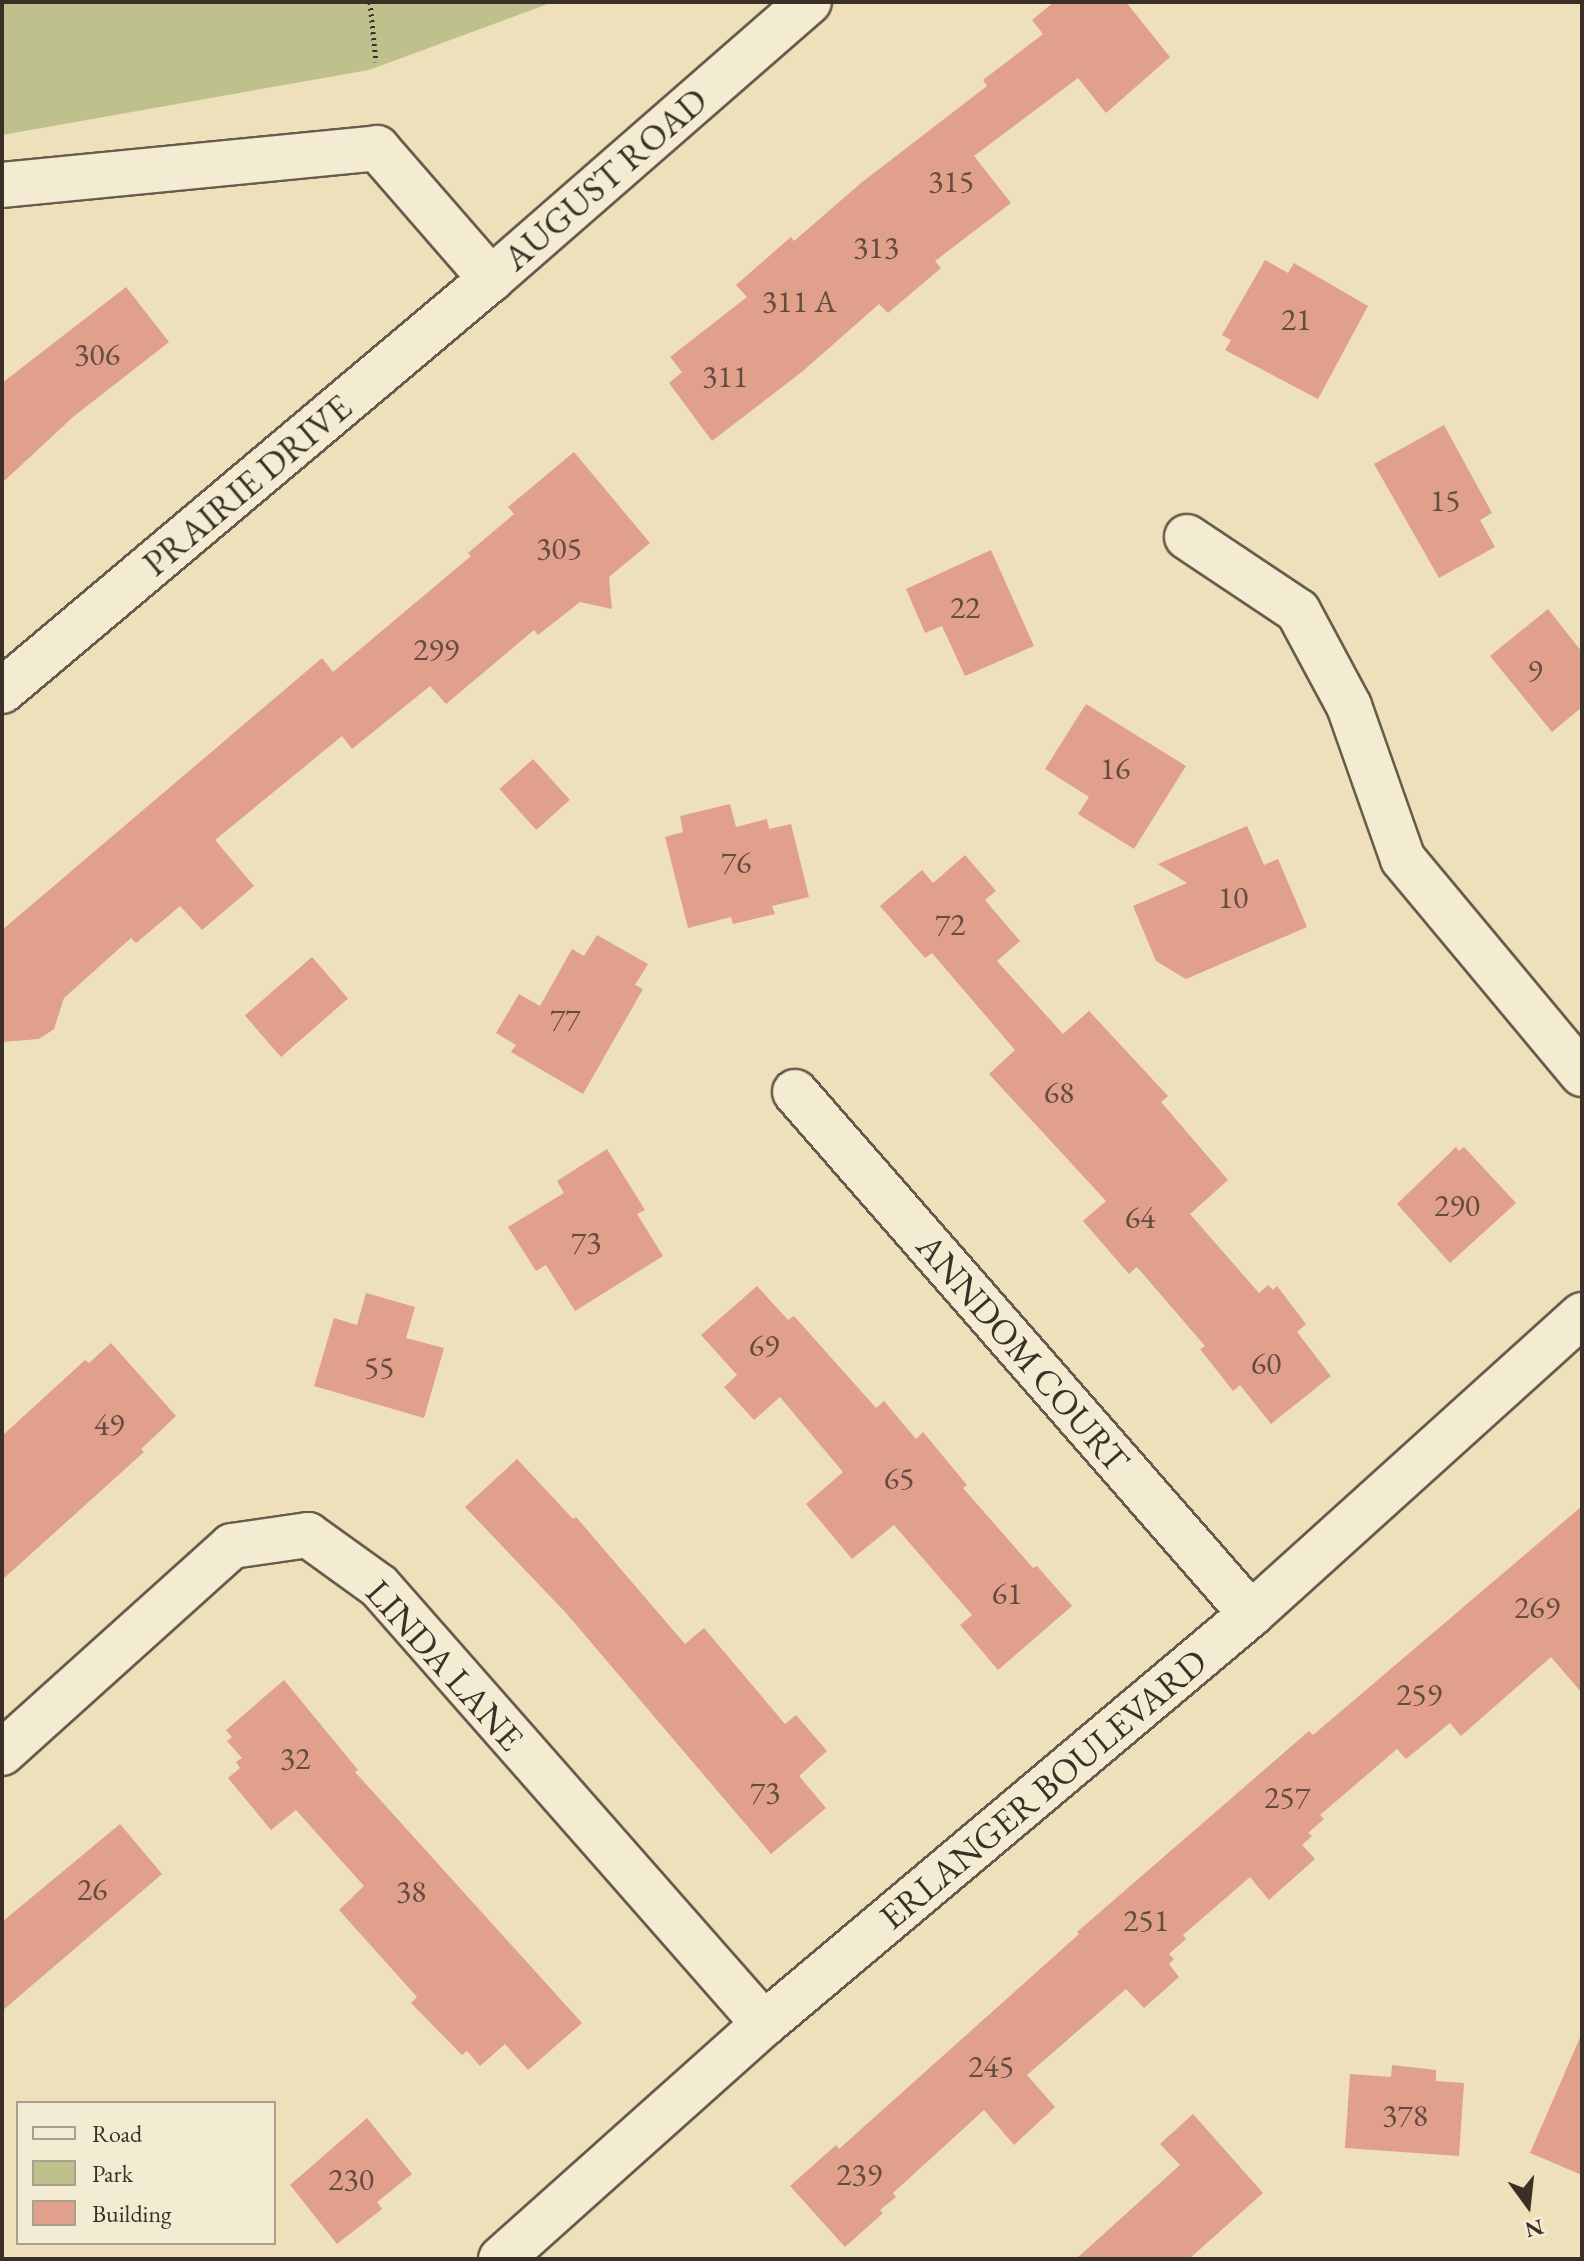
<!DOCTYPE html>
<style>
body{margin:0}
#map{position:relative;width:1584px;height:2261px;overflow:hidden;background:#ede0ba;font-family:"EB Garamond",serif}
div>[style]{position:absolute}
.green>*{inset:0;background:#bec18c}
.building>*{inset:0;background:#e1a08c;transform-origin:0 0}
.path>*{height:5px;margin-top:-2.5px;transform-origin:0;background:repeating-linear-gradient(90deg,#3b3027 0 2px,transparent 0 6px)}
.roads{filter:drop-shadow(2px 0 #685c4c) drop-shadow(-2px 0 #685c4c) drop-shadow(0 2px #685c4c) drop-shadow(0 -2px #685c4c)}
.minor>*{height:44px;margin:-22px;padding:0 22px;transform-origin:22px;border-radius:22px;background:#f3ebd2}
span{translate:-50% -50%;white-space:nowrap;text-align:center;line-height:1.15;-webkit-text-stroke:8px #f3ebd2;paint-order:stroke}
.number-label{font-size:32px;color:#644c40}
.number-label span{-webkit-text-stroke-width:0}
.street-label{font-size:36px;color:#3b3027}
.frame{position:absolute;inset:0;border:4px solid #3b3027;pointer-events:none}
.legend{position:absolute;left:16px;top:2101px;width:260px;height:144px;box-sizing:border-box;background:#f3ebd2;border:2px solid #a9a08e;margin:0;padding:10px 14px;list-style:none;font-size:24px;color:#3b3027}
.legend li{display:flex;align-items:center;gap:16px;height:40px}
.legend b{width:40px;border:2px solid #a9a08e}
.north{position:absolute;left:1488px;top:2165px;width:80px;height:80px;-webkit-text-stroke:6px #f3ebd2;paint-order:stroke;rotate:165deg;font-size:22px;font-weight:700;line-height:32px;text-align:center;color:#3b3027}
.north::after{content:'';display:block;margin:auto;width:28px;height:36px;background:#3b3027;clip-path:polygon(50% 0,100% 100%,50% 72%,0 100%)}
</style>
<div id="map">
<div class="green">
<i style="clip-path:polygon(2px 2px,553px 2px,369px 70px,2px 135px)"></i>
</div>
<div class="building">
<i style="clip-path:polygon(1054px 2px,1126px 2px,1170px 57px,1106px 113px,1078px 78px,974px 156px,1011px 203px,935px 261px,941px 268px,888px 313px,879px 304px,803px 371px,712px 441px,669px 383px,682px 372px,670px 357px,747px 297px,736px 285px,791px 237px,794px 241px,861px 183px,987px 86px,983px 80px,1043px 34px,1032px 20px)"></i>
<i style="clip-path:polygon(1265px 260px,1288px 273px,1294px 263px,1368px 306px,1318px 399px,1225px 350px,1231px 340px,1222px 335px)"></i>
<i style="clip-path:polygon(126px 287px,169px 342px,73px 417px,2px 483px,2px 383px)"></i>
<i style="clip-path:polygon(1444px 425px,1492px 513px,1480px 520px,1495px 547px,1439px 578px,1374px 464px)"></i>
<i style="clip-path:polygon(574px 452px,650px 543px,609px 577px,612px 609px,580px 602px,538px 635px,534px 630px,446px 704px,430px 686px,352px 749px,342px 736px,215px 840px,254px 886px,202px 930px,180px 906px,136px 943px,131px 938px,64px 998px,54px 1029px,39px 1039px,2px 1042px,2px 930px,322px 658px,333px 672px,471px 556px,468px 553px,514px 514px,508px 507px)"></i>
<i style="clip-path:polygon(991px 550px,1034px 646px,965px 676px,942px 626px,925px 633px,906px 589px)"></i>
<i style="clip-path:polygon(1548px 609px,1582px 652px,1582px 707px,1552px 732px,1490px 656px)"></i>
<i style="clip-path:polygon(1086px 704px,1186px 766px,1134px 849px,1078px 814px,1089px 797px,1045px 769px)"></i>
<i style="left:533px;top:759px;width:55px;height:45px;rotate:48deg"></i>
<i style="clip-path:polygon(730px 804px,736px 827px,767px 819px,769px 829px,791px 824px,809px 897px,772px 906px,775px 914px,733px 924px,731px 917px,688px 928px,665px 837px,683px 832px,680px 816px)"></i>
<i style="clip-path:polygon(1247px 826px,1264px 865px,1278px 859px,1307px 927px,1186px 979px,1156px 961px,1133px 906px,1187px 883px,1158px 864px)"></i>
<i style="clip-path:polygon(965px 855px,996px 891px,985px 900px,1020px 941px,997px 961px,1063px 1034px,1089px 1011px,1168px 1096px,1161px 1102px,1228px 1180px,1190px 1214px,1259px 1293px,1268px 1285px,1273px 1290px,1277px 1286px,1306px 1324px,1297px 1332px,1331px 1376px,1271px 1424px,1240px 1385px,1233px 1391px,1200px 1349px,1205px 1346px,1137px 1267px,1129px 1274px,1083px 1221px,1106px 1201px,989px 1074px,1015px 1050px,932px 953px,925px 958px,880px 906px,922px 870px,933px 883px)"></i>
<i style="clip-path:polygon(597px 935px,648px 964px,635px 985px,643px 989px,583px 1094px,511px 1052px,516px 1045px,496px 1033px,519px 994px,540px 1006px,572px 949px,584px 956px)"></i>
<i style="left:312px;top:957px;width:55px;height:89px;rotate:49deg"></i>
<i style="clip-path:polygon(1456px 1147px,1459px 1151px,1464px 1147px,1516px 1203px,1450px 1263px,1397px 1204px)"></i>
<i style="clip-path:polygon(607px 1149px,645px 1210px,637px 1214px,663px 1256px,575px 1311px,546px 1265px,536px 1271px,508px 1227px,564px 1193px,557px 1181px)"></i>
<i style="clip-path:polygon(757px 1286px,788px 1320px,794px 1316px,876px 1408px,884px 1401px,916px 1439px,923px 1432px,967px 1485px,963px 1488px,1033px 1568px,1037px 1566px,1072px 1606px,998px 1670px,960px 1625px,972px 1615px,894px 1525px,852px 1559px,806px 1504px,843px 1472px,780px 1397px,754px 1420px,724px 1387px,737px 1375px,701px 1335px)"></i>
<i style="clip-path:polygon(366px 1293px,415px 1307px,406px 1338px,444px 1348px,424px 1418px,314px 1386px,334px 1318px,357px 1325px)"></i>
<i style="clip-path:polygon(111px 1343px,176px 1416px,141px 1449px,144px 1452px,2px 1580px,2px 1436px,85px 1360px,89px 1363px)"></i>
<i style="clip-path:polygon(517px 1459px,573px 1519px,576px 1517px,685px 1644px,704px 1628px,785px 1724px,796px 1715px,827px 1751px,799px 1776px,826px 1808px,771px 1854px,566px 1613px,465px 1507px)"></i>
<i style="clip-path:polygon(1582px 1506px,1582px 1693px,1551px 1657px,1461px 1736px,1450px 1723px,1406px 1759px,1397px 1749px,1320px 1815px,1324px 1819px,1308px 1833px,1312px 1836px,1302px 1845px,1315px 1859px,1269px 1900px,1250px 1877px,1183px 1935px,1186px 1939px,1169px 1954px,1174px 1959px,1169px 1964px,1179px 1977px,1144px 2008px,1126px 1989px,1027px 2075px,1055px 2107px,1014px 2145px,984px 2110px,893px 2193px,896px 2197px,880px 2210px,883px 2213px,845px 2247px,790px 2186px,836px 2145px,839px 2149px,1079px 1934px,1077px 1932px,1309px 1731px,1313px 1735px)"></i>
<i style="clip-path:polygon(284px 1680px,358px 1770px,355px 1772px,582px 2023px,528px 2070px,505px 2044px,480px 2066px,467px 2051px,462px 2055px,411px 2003px,417px 1997px,339px 1910px,364px 1886px,296px 1810px,271px 1830px,228px 1778px,240px 1768px,236px 1762px,242px 1758px,227px 1741px,232px 1737px,226px 1730px)"></i>
<i style="clip-path:polygon(120px 1824px,162px 1874px,2px 2011px,2px 1922px)"></i>
<i style="clip-path:polygon(1582px 2033px,1582px 2175px,1530px 2153px)"></i>
<i style="clip-path:polygon(1392px 2065px,1436px 2070px,1436px 2081px,1464px 2083px,1459px 2156px,1345px 2148px,1350px 2074px,1391px 2077px)"></i>
<i style="clip-path:polygon(1193px 2114px,1263px 2193px,1189px 2259px,1076px 2259px,1180px 2165px,1160px 2144px)"></i>
<i style="clip-path:polygon(367px 2118px,412px 2174px,377px 2202px,382px 2209px,337px 2244px,290px 2185px)"></i>
</div>
<div class="path">
<i style="left:370px;top:2px;width:60px;rotate:84.3deg"></i>
</div>
<div class="roads">
<div class="minor">
<i style="left:2px;top:185px;width:377px;rotate:-5.6deg"></i>
<i style="left:377px;top:148px;width:174px;rotate:49deg"></i>
<i style="left:1187px;top:537px;width:133px;rotate:33.7deg"></i>
<i style="left:1298px;top:611px;width:108px;rotate:61.8deg"></i>
<i style="left:1349px;top:706px;width:162px;rotate:70.6deg"></i>
<i style="left:1403px;top:859px;width:280px;rotate:50.2deg"></i>
<i style="left:2px;top:691px;width:639px;rotate:-40.12deg"></i>
<i style="left:491px;top:279px;width:422px;rotate:-41.1deg"></i>
<i style="left:795px;top:1092px;width:693px;rotate:48.86deg"></i>
<i style="left:2px;top:1753px;width:309px;rotate:-42deg"></i>
<i style="left:232px;top:1546px;width:77px;rotate:-8.2deg"></i>
<i style="left:308px;top:1535px;width:87px;rotate:35.7deg"></i>
<i style="left:379px;top:1586px;width:583px;rotate:48.68deg"></i>
<i style="left:501px;top:2259px;width:353px;rotate:-41.8deg"></i>
<i style="left:764px;top:2024px;width:637px;rotate:-40.09deg"></i>
<i style="left:1251px;top:1614px;width:446px;rotate:-42.1deg"></i>
</div>
</div>
<div class="number-label">
<span style="left:951px;top:181px">315</span>
<span style="left:876px;top:247px">313</span>
<span style="left:799px;top:301px">311 A</span>
<span style="left:1296px;top:319px">21</span>
<span style="left:97px;top:354px">306</span>
<span style="left:725px;top:376px">311</span>
<span style="left:1445px;top:500px">15</span>
<span style="left:559px;top:548px">305</span>
<span style="left:965px;top:607px">22</span>
<span style="left:436px;top:649px">299</span>
<span style="left:1535px;top:670px">9</span>
<span style="left:1115px;top:768px">16</span>
<span style="left:736px;top:862px">76</span>
<span style="left:1233px;top:897px">10</span>
<span style="left:950px;top:924px">72</span>
<span style="left:565px;top:1019px">77</span>
<span style="left:1059px;top:1092px">68</span>
<span style="left:1457px;top:1205px">290</span>
<span style="left:1140px;top:1217px">64</span>
<span style="left:586px;top:1242px">73</span>
<span style="left:764px;top:1345px">69</span>
<span style="left:1266px;top:1363px">60</span>
<span style="left:379px;top:1367px">55</span>
<span style="left:109px;top:1424px">49</span>
<span style="left:899px;top:1478px">65</span>
<span style="left:1007px;top:1593px">61</span>
<span style="left:1537px;top:1607px">269</span>
<span style="left:1419px;top:1694px">259</span>
<span style="left:295px;top:1758px">32</span>
<span style="left:765px;top:1792px">73</span>
<span style="left:1287px;top:1797px">257</span>
<span style="left:92px;top:1889px">26</span>
<span style="left:411px;top:1891px">38</span>
<span style="left:1146px;top:1920px">251</span>
<span style="left:991px;top:2066px">245</span>
<span style="left:1405px;top:2115px">378</span>
<span style="left:859px;top:2174px">239</span>
<span style="left:351px;top:2179px">230</span>
</div>
<div class="street-label">
<span style="left:605px;top:179px;rotate:-41deg">AUGUST ROAD</span>
<span style="left:247px;top:485px;rotate:-40deg">PRAIRIE DRIVE</span>
<span style="left:1023px;top:1353px;rotate:49deg">ANNDOM COURT</span>
<span style="left:445px;top:1665px;rotate:48deg">LINDA LANE</span>
<span style="left:1043px;top:1789px;rotate:-40deg">ERLANGER BOULEVARD</span>
</div>
<div class="frame"></div>
<ul class="legend">
<li><b style="height:10px;background:#f3ebd2"></b>Road</li>
<li><b style="height:22px;background:#bec18c"></b>Park</li>
<li><b style="height:22px;background:#e1a08c"></b>Building</li>
</ul>
<div class="north">N</div>
</div>
